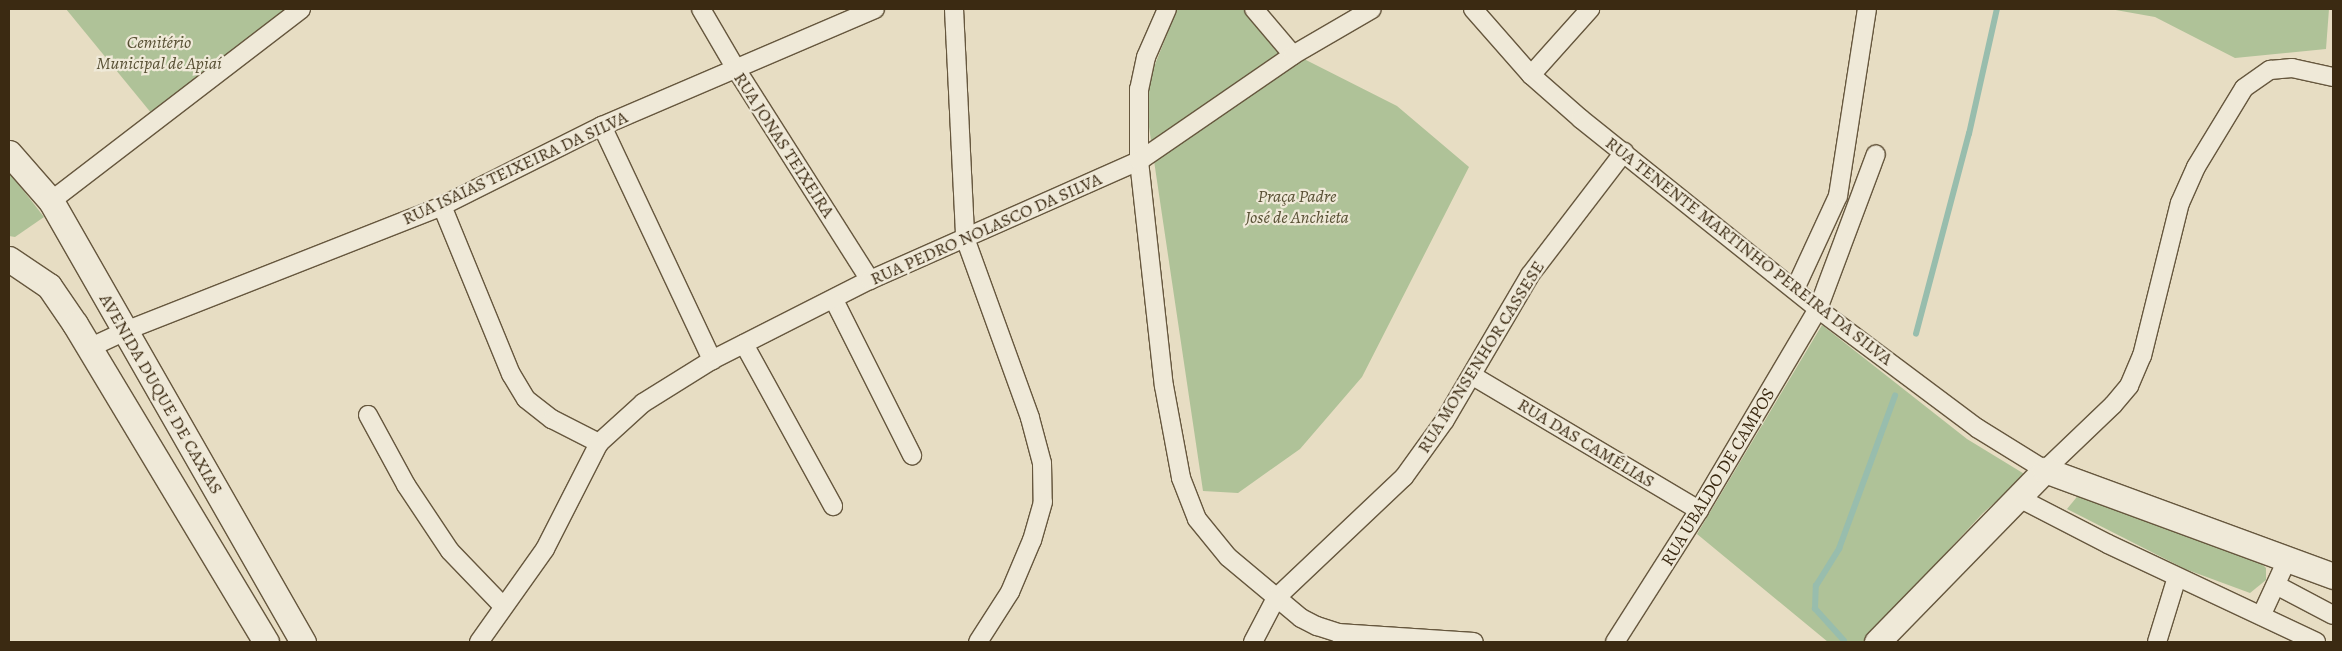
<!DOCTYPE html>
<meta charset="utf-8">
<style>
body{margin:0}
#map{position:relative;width:2342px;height:651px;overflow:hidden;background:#e7ddc3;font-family:Alegreya,serif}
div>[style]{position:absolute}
.green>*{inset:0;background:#afc298}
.stream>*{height:5.5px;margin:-2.75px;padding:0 2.75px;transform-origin:2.75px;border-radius:2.75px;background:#98bdad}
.roads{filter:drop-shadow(1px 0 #66573e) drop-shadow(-1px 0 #66573e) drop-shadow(0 1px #66573e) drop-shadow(0 -1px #66573e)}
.minor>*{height:18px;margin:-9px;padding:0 9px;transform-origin:9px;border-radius:9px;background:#efe9d8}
.secondary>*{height:25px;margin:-12.5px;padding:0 12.5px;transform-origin:12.5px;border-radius:12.5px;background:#efe9d8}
span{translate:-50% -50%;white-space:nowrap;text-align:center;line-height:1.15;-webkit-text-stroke:4.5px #efe9d8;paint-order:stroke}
.park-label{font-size:18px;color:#585034;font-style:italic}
.street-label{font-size:18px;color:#3b2a12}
.frame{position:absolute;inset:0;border:10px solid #3b2a12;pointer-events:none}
</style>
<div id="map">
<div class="green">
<i style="clip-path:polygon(66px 9px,288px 9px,152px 114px)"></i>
<i style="clip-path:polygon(1177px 9px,1246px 9px,1304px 59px,1397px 106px,1469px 167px,1362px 377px,1300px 449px,1238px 493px,1203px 491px,1145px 100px,1152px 72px)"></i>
<i style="clip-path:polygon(2110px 9px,2329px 9px,2326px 49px,2235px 58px,2155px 17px)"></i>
<i style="clip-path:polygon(9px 172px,44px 217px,15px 237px,9px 236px)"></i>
<i style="clip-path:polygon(1822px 325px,1967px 439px,2026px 475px,1983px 513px,1863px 642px,1828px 642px,1697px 534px)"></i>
<i style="clip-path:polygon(2085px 487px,2255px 557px,2266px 568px,2266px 580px,2250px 593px,2185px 569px,2067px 509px)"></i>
</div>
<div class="stream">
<i style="left:1916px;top:334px;width:207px;rotate:-75.2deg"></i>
<i style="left:1969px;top:134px;width:128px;rotate:-77.4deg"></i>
<i style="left:1844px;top:641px;width:43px;rotate:-132.2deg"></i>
<i style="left:1815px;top:609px;width:23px;rotate:-88deg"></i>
<i style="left:1816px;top:586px;width:44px;rotate:-58.1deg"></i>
<i style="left:1839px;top:549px;width:163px;rotate:-69.9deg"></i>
</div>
<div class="roads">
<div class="minor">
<i style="left:701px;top:9px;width:69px;rotate:59.7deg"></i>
<i style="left:736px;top:69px;width:250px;rotate:57.6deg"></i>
<i style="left:954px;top:9px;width:229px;rotate:87.2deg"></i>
<i style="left:965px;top:238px;width:191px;rotate:70.1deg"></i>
<i style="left:1030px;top:418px;width:47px;rotate:75.1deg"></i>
<i style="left:1042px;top:463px;width:39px;rotate:89deg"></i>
<i style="left:1043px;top:502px;width:40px;rotate:106deg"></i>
<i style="left:1032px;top:540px;width:56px;rotate:112.9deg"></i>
<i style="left:1010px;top:592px;width:59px;rotate:122.6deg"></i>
<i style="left:1167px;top:9px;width:52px;rotate:113.6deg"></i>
<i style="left:1146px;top:57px;width:33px;rotate:102deg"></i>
<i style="left:1139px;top:89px;width:72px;rotate:90deg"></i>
<i style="left:1139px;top:161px;width:226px;rotate:83.7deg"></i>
<i style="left:1164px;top:386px;width:94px;rotate:79.5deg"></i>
<i style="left:1181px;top:478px;width:44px;rotate:68.7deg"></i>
<i style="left:1197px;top:519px;width:49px;rotate:50.8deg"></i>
<i style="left:1228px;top:557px;width:95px;rotate:39.9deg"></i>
<i style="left:1301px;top:618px;width:18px;rotate:27deg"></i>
<i style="left:1317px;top:626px;width:22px;rotate:18deg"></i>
<i style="left:1338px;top:633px;width:136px;rotate:3.8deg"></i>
<i style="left:1254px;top:9px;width:60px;rotate:49.7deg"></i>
<i style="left:1473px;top:9px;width:88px;rotate:48.7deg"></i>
<i style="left:1531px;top:75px;width:67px;rotate:41.3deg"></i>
<i style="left:1581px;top:119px;width:304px;rotate:38.7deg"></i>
<i style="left:1818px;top:309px;width:199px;rotate:36.8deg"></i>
<i style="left:1977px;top:428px;width:80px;rotate:31.7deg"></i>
<i style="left:2045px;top:470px;width:94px;rotate:-43.7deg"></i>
<i style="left:2113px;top:405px;width:25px;rotate:-50deg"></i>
<i style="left:2129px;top:386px;width:33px;rotate:-67deg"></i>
<i style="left:2142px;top:356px;width:158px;rotate:-76.1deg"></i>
<i style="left:2180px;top:203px;width:39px;rotate:-66deg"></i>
<i style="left:2196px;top:167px;width:92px;rotate:-58.7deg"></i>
<i style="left:2244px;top:88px;width:32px;rotate:-35deg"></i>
<i style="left:2270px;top:70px;width:22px;rotate:-5deg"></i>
<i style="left:2292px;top:68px;width:42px;rotate:12.4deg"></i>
<i style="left:1531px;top:75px;width:89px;rotate:-48.2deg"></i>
<i style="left:602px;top:126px;width:259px;rotate:64.8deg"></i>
<i style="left:51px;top:201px;width:315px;rotate:-37.5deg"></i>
<i style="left:442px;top:206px;width:182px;rotate:67.7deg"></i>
<i style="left:511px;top:374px;width:29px;rotate:59deg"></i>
<i style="left:526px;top:399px;width:33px;rotate:38deg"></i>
<i style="left:552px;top:419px;width:53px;rotate:27.1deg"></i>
<i style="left:1795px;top:289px;width:102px;rotate:-65.2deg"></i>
<i style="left:1838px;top:196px;width:189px;rotate:-81.2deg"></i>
<i style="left:834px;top:300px;width:174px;rotate:63.3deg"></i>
<i style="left:744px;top:344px;width:185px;rotate:61.2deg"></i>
<i style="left:89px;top:348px;width:40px;rotate:-25deg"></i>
<i style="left:125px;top:331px;width:341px;rotate:-21.5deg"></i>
<i style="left:442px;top:206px;width:179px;rotate:-26.6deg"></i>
<i style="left:602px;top:126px;width:297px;rotate:-23.2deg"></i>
<i style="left:1473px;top:376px;width:263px;rotate:30.7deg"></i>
<i style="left:368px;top:415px;width:80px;rotate:61.5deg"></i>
<i style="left:406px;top:485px;width:79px;rotate:56.3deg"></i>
<i style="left:450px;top:551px;width:76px;rotate:46.1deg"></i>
<i style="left:2017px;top:497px;width:102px;rotate:27.3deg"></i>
<i style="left:2108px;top:544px;width:230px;rotate:25.2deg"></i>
<i style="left:2276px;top:585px;width:64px;rotate:27.8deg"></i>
<i style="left:2262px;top:614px;width:60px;rotate:-65.2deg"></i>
<i style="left:479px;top:642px;width:114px;rotate:-54.6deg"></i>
<i style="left:545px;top:549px;width:119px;rotate:-63deg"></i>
<i style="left:599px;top:443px;width:59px;rotate:-42.3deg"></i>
<i style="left:643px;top:403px;width:81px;rotate:-31.9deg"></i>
<i style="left:712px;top:360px;width:177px;rotate:-26.9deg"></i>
<i style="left:870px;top:280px;width:294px;rotate:-23.9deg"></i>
<i style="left:1139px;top:161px;width:187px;rotate:-34.5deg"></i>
<i style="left:1293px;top:55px;width:91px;rotate:-30.2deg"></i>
<i style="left:1253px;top:642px;width:50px;rotate:-62.4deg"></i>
<i style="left:1276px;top:598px;width:176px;rotate:-43.4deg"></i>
<i style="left:1404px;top:477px;width:70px;rotate:-54.3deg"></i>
<i style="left:1445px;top:420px;width:168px;rotate:-59.6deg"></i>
<i style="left:1530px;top:275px;width:155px;rotate:-52.6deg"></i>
<i style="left:1615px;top:642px;width:156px;rotate:-57.5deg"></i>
<i style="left:1699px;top:510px;width:234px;rotate:-59.4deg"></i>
<i style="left:1818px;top:309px;width:165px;rotate:-69.5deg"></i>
<i style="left:2157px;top:642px;width:68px;rotate:-72.9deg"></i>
</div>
<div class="secondary">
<i style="left:9px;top:153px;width:64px;rotate:48.8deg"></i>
<i style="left:51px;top:201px;width:508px;rotate:60.26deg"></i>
<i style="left:9px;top:259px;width:48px;rotate:34deg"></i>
<i style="left:49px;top:286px;width:46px;rotate:55.6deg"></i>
<i style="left:75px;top:324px;width:371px;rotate:59deg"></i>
<i style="left:1877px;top:642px;width:240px;rotate:-45.7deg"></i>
<i style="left:2045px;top:470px;width:307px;rotate:20.2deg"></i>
</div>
</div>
<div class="park-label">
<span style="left:159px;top:53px">Cemitério<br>Municipal de Apiaí</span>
<span style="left:1297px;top:207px">Praça Padre<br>José de Anchieta</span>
</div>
<div class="street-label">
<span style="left:784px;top:145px;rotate:57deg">RUA JONAS TEIXEIRA</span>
<span style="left:515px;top:168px;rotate:-25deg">RUA ISAIAS TEIXEIRA DA SILVA</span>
<span style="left:986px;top:229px;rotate:-24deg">RUA PEDRO NOLASCO DA SILVA</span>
<span style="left:1749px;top:251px;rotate:38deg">RUA TENENTE MARTINHO PEREIRA DA SILVA</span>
<span style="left:1481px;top:357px;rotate:-58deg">RUA MONSENHOR CASSESE</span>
<span style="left:161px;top:394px;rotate:60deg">AVENIDA DUQUE DE CAXIAS</span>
<span style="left:1586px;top:443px;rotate:31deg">RUA DAS CAMÉLIAS</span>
<span style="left:1718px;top:477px;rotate:-59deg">RUA UBALDO DE CAMPOS</span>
</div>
<div class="frame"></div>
</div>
